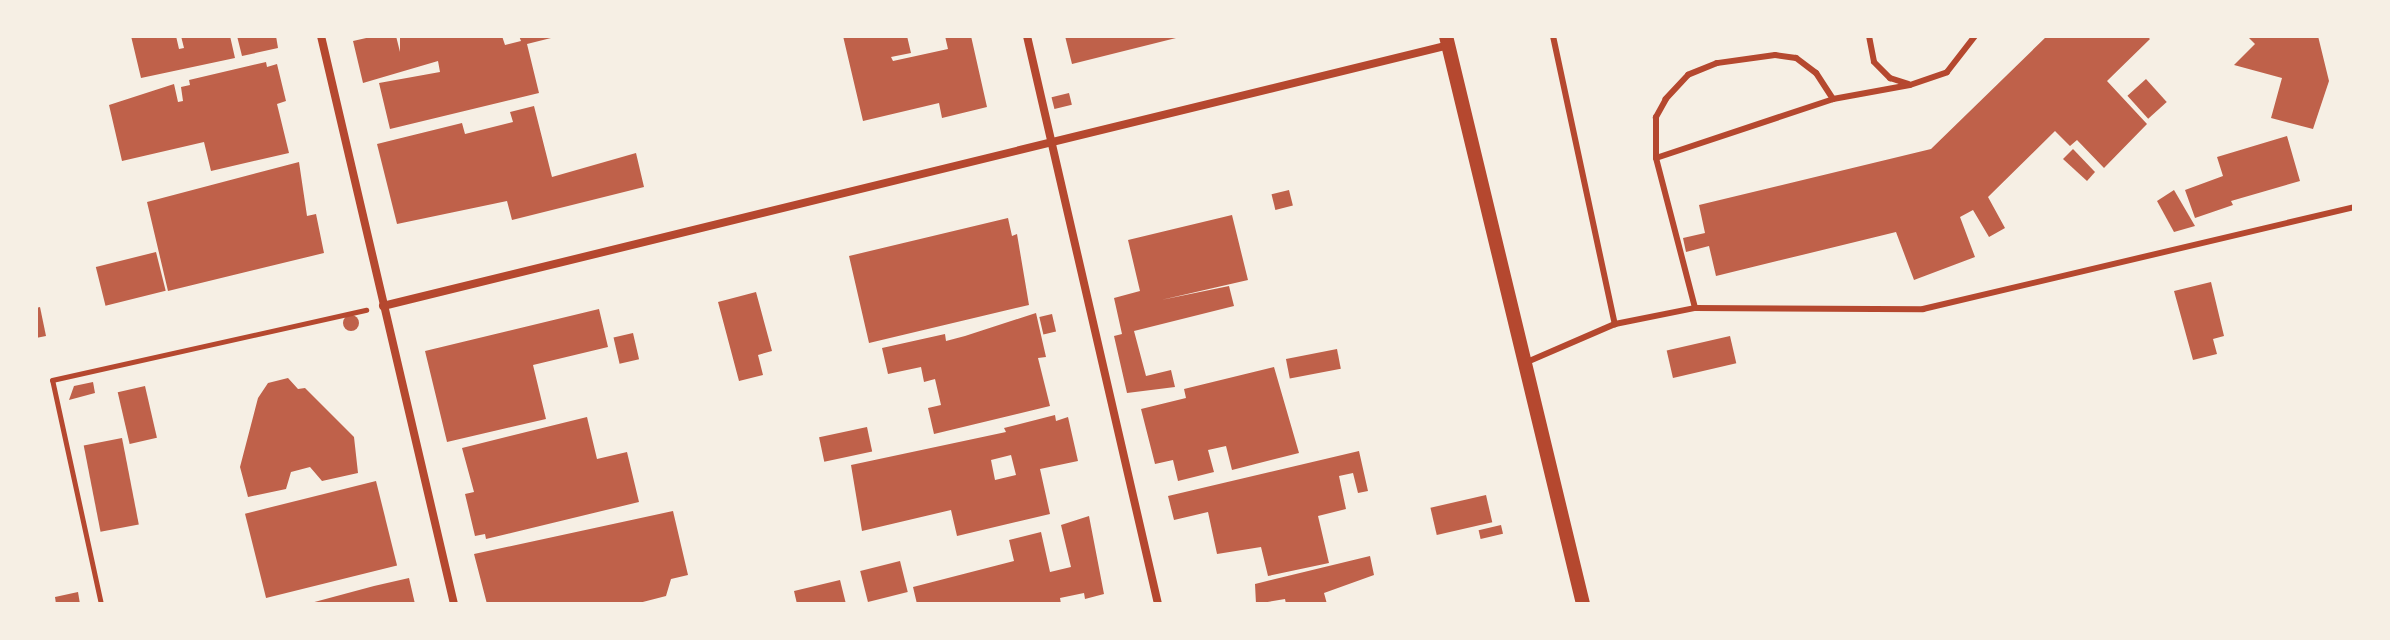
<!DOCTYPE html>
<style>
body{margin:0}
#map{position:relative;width:2390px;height:640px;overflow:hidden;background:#f6efe4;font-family:Poppins,sans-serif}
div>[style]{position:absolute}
.building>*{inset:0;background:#bf614a;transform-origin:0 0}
.round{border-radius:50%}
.path>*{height:5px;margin:-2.5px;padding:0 2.5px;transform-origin:2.5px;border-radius:2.5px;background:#b5482f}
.service>*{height:6px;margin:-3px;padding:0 3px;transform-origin:3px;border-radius:3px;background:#b5482f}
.minor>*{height:8px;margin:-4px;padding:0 4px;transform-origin:4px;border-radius:4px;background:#b5482f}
.tertiary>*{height:14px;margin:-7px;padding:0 7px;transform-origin:7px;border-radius:7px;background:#b5482f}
span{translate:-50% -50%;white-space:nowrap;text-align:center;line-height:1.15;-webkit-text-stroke:6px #f6efe4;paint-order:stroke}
.frame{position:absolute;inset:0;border:38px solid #f6efe4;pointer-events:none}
</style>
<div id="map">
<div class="building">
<i style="clip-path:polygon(131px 36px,176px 36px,179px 49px,184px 48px,181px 36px,230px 36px,235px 58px,141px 78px)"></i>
<i style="clip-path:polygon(237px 36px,276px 36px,278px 48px,242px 56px)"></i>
<i style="clip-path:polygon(375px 36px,396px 36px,400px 52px,400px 36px,502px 36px,505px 45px,521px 41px,519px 36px,555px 37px,527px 44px,539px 93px,390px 129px,379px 83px,440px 72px,438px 61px,363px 83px,353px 41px)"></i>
<i style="clip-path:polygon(843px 36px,907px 36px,911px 53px,891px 57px,893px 61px,948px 49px,945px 36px,971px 36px,987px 107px,942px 118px,939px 103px,863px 121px)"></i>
<i style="clip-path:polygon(1065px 36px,1180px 36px,1180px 37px,1072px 64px)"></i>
<i style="clip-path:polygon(2047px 36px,2147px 36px,2150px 39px,2107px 81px,2147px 124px,2104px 168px,2077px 140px,2070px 146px,2055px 131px,1988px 197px,2005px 228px,1989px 237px,1973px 210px,1960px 217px,1975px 257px,1914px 280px,1896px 232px,1716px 276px,1709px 246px,1686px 252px,1683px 238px,1705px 233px,1699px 205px,1931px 149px)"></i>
<i style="clip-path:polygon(2247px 36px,2318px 36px,2329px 81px,2313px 129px,2271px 118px,2282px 78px,2234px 65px,2255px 44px)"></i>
<i style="clip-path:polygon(266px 62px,267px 67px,277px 64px,286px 101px,277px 104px,289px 153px,211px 171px,204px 142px,122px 161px,109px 105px,174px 84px,178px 102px,183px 101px,181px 87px,190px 85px,189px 80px)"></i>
<i style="left:2146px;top:79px;width:31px;height:25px;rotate:48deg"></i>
<i style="left:1069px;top:93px;width:12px;height:18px;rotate:76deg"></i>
<i style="clip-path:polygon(534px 106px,552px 177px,636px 153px,644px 187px,512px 220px,507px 201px,397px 224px,377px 144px,462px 123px,465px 134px,513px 122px,510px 112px)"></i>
<i style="clip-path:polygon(2287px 136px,2300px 181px,2231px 201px,2233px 205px,2195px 218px,2185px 190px,2223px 176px,2217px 157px)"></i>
<i style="clip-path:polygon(2073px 149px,2095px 172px,2087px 181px,2063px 159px)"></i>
<i style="clip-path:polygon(299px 162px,307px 216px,316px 214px,324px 253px,168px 291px,147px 202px)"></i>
<i style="left:1289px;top:190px;width:16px;height:18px;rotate:76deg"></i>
<i style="clip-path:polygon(2174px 190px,2195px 226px,2174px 232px,2157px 201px)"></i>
<i style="clip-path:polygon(1232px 215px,1248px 280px,1161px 300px,1229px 286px,1234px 306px,1134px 331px,1146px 376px,1171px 370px,1175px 387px,1127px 393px,1114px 336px,1122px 334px,1114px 298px,1140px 291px,1128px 240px)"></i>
<i style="clip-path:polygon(1008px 218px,1012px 236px,1017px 234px,1029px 305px,869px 343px,849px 256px)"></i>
<i style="left:156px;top:252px;width:40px;height:62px;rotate:76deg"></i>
<i style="clip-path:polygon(2211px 282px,2224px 336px,2213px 339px,2217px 354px,2193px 360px,2174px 291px)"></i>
<i style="clip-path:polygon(756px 292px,772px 351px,758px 355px,763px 375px,739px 381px,718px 302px)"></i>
<i style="clip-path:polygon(40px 307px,46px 336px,36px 338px,36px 308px)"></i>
<i style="clip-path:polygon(599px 309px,608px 347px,533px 365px,546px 419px,447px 442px,425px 351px)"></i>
<i style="clip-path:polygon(1036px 313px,1046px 357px,1038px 358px,1050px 406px,934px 434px,928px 408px,941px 405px,935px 379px,924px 382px,921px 367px,888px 374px,882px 348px,945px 334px,946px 341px,965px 336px)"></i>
<i style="left:1052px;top:314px;width:18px;height:13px;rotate:77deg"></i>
<i class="round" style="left:343px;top:315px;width:16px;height:16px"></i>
<i style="left:633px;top:333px;width:27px;height:20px;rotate:77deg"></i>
<i style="left:1730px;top:336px;width:28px;height:65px;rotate:77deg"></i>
<i style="left:1337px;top:349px;width:20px;height:52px;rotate:79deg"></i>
<i style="clip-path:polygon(1274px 367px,1299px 453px,1232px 470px,1226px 446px,1208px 450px,1214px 472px,1178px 481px,1173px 460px,1155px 464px,1141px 409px,1186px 398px,1184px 389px)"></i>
<i style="clip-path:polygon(288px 378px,298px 389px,305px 388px,354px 437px,358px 473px,322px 481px,310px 467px,291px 472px,286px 489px,248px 497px,240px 467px,258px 398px,268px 383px)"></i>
<i style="clip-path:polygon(93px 382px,95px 393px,69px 400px,74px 386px)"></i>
<i style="left:145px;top:386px;width:53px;height:28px;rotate:77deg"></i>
<i style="clip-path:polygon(evenodd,1055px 415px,1056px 421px,1068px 417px,1078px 461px,1040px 469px,1050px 514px,957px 536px,951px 510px,862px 531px,851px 465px,1006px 432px,1004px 428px,1055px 415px,1011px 455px,1016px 475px,995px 480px,991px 460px,1011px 455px)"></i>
<i style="clip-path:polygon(587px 417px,597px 459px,627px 452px,639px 502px,486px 539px,485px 534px,475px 536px,465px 494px,474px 492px,462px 448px)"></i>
<i style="left:867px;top:427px;width:25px;height:49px;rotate:78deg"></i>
<i style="left:122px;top:438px;width:88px;height:39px;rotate:79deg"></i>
<i style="clip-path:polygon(1359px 451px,1368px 491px,1358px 493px,1353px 473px,1339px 476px,1346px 509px,1318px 516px,1329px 563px,1268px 576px,1261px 547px,1217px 554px,1208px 512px,1174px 520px,1168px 496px)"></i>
<i style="left:376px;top:481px;width:87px;height:135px;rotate:76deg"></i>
<i style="left:1486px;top:495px;width:28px;height:57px;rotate:77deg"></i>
<i style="clip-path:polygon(673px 511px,688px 575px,671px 579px,666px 596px,635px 604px,487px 604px,474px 554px)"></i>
<i style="clip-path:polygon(1089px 516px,1104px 594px,1085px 599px,1084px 593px,1060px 598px,1061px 604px,917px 604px,913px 587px,1014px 561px,1009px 540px,1041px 532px,1050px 572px,1071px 567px,1061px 525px)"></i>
<i style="left:1501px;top:525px;width:9px;height:23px;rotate:77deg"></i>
<i style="clip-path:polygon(1370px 556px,1374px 575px,1324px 593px,1327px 604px,1286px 604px,1285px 599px,1256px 604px,1255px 584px)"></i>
<i style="left:900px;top:561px;width:32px;height:41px;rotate:76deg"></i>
<i style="clip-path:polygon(409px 578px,415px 604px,307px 604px,374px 586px)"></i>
<i style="clip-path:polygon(840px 580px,846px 604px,797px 604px,794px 591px)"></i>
<i style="clip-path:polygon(78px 592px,80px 604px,56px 604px,55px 597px)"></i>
</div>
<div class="path">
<i style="left:101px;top:604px;width:229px;rotate:-102.3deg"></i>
<i style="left:52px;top:380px;width:322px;rotate:-12.6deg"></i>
</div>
<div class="service">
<i style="left:1553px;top:36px;width:295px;rotate:77.9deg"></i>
<i style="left:1869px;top:36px;width:26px;rotate:79deg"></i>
<i style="left:1874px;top:62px;width:23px;rotate:45deg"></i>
<i style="left:1890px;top:78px;width:19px;rotate:18deg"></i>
<i style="left:1833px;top:99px;width:78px;rotate:-10.3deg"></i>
<i style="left:1910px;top:85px;width:39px;rotate:-19deg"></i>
<i style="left:1947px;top:72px;width:46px;rotate:-52.1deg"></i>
<i style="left:1656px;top:158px;width:187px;rotate:-18.4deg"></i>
<i style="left:1833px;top:99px;width:31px;rotate:-123deg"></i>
<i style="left:1816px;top:73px;width:25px;rotate:-143deg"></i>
<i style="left:1796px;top:58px;width:21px;rotate:-172deg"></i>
<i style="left:1775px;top:55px;width:59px;rotate:172.1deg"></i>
<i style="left:1717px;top:63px;width:31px;rotate:158deg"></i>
<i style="left:1688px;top:75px;width:33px;rotate:133deg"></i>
<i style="left:1666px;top:99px;width:21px;rotate:119deg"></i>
<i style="left:1656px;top:117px;width:41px;rotate:90deg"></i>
<i style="left:1656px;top:158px;width:155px;rotate:75.4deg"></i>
<i style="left:1527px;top:362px;width:96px;rotate:-23.4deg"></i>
<i style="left:1615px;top:324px;width:82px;rotate:-11.3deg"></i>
<i style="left:1695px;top:308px;width:228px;rotate:0.3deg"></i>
<i style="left:1923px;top:309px;width:443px;rotate:-13.3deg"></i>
</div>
<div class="minor">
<i style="left:321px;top:36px;width:583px;rotate:76.82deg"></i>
<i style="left:1027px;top:36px;width:583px;rotate:77.01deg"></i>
<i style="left:383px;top:306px;width:1097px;rotate:-13.76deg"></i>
</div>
<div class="tertiary">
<i style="left:1446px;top:36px;width:584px;rotate:76.44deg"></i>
</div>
<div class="frame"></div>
</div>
